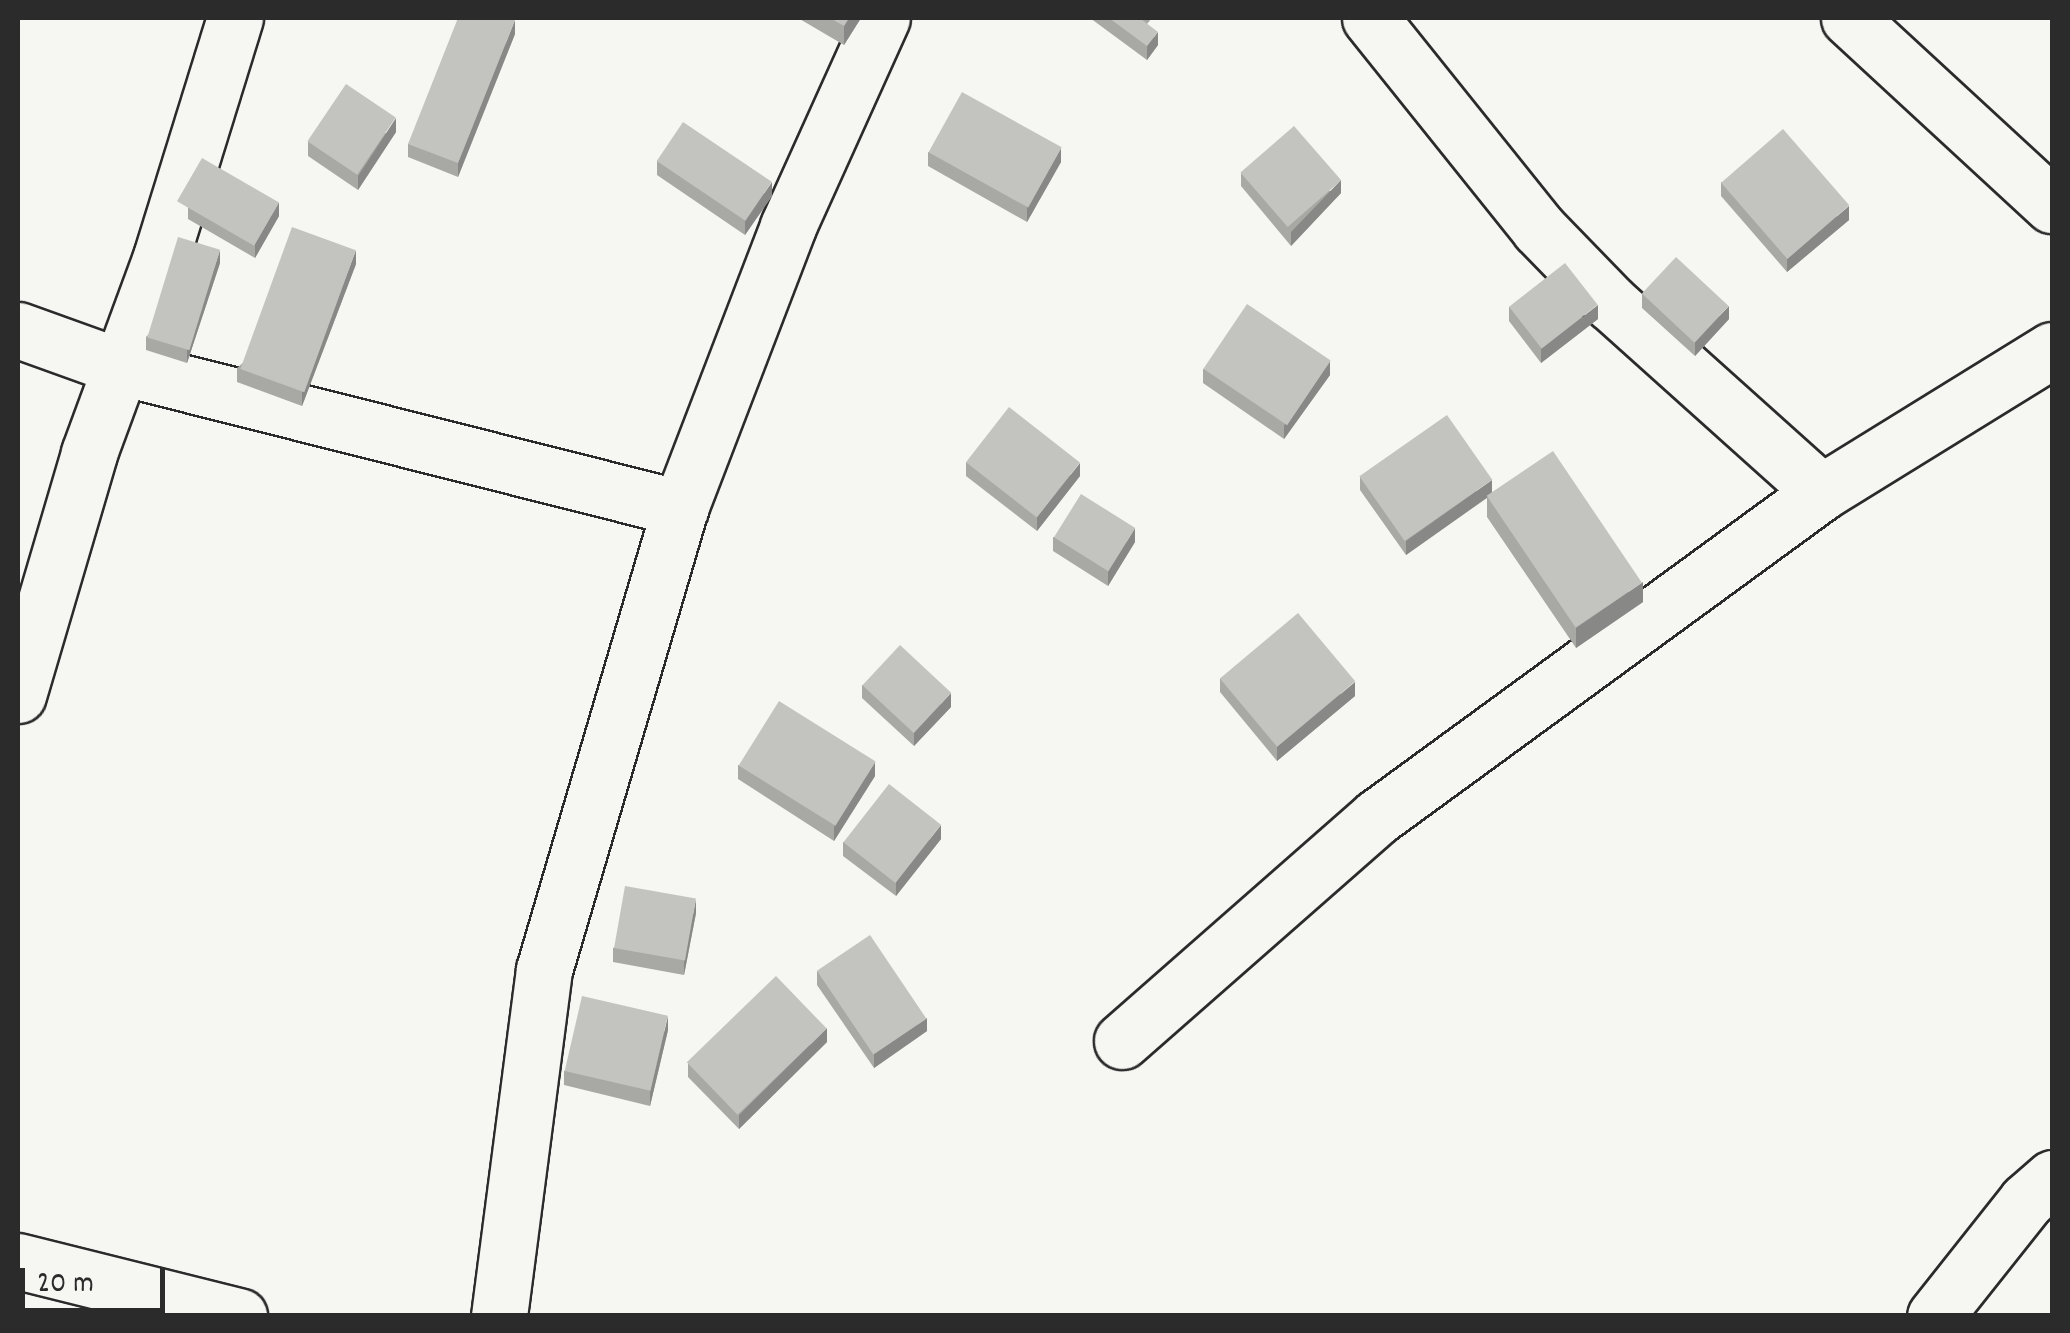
<!DOCTYPE html>
<style>
body{margin:0}
#map{position:relative;width:2070px;height:1333px;overflow:hidden;background:#f6f6f2;font-family:Dekko,sans-serif}
div>[style]{position:absolute}
.roads{filter:drop-shadow(2px 0 #2b2b2b) drop-shadow(-2px 0 #2b2b2b) drop-shadow(0 2px #2b2b2b) drop-shadow(0 -2px #2b2b2b)}
.minor>*{height:55px;margin:-27.5px;padding:0 27.5px;transform-origin:27.5px;border-radius:27.5px;background:#f6f6f2}
.wall>*{inset:0;background:#a8a8a5}
.shaded-wall>*{inset:0;background:#888886}
.building>*{inset:0;background:#c3c3c0;transform-origin:0 0}
span{translate:-50% -50%;white-space:nowrap;text-align:center;line-height:1.15;-webkit-text-stroke:8px #f6f6f2;paint-order:stroke}
.frame{position:absolute;inset:0;border:20px solid #2b2b2b;pointer-events:none}
.scale{position:absolute;left:20px;top:1268px;width:145px;height:45px;box-sizing:border-box;border:5px solid #2b2b2b;border-top:0;padding-left:12px;font-size:30px;line-height:35px;white-space:nowrap;color:#2b2b2b;-webkit-text-stroke:8px #f6f6f2;paint-order:stroke}
</style>
<div id="map">
<div class="roads">
<div class="minor">
<i style="left:1370px;top:18px;width:270px;rotate:51.3deg"></i>
<i style="left:1539px;top:229px;width:103px;rotate:45.8deg"></i>
<i style="left:1611px;top:303px;width:283px;rotate:41.9deg"></i>
<i style="left:1849px;top:18px;width:276px;rotate:42.7deg"></i>
<i style="left:18px;top:330px;width:109px;rotate:19.8deg"></i>
<i style="left:121px;top:367px;width:577px;rotate:14.16deg"></i>
<i style="left:18px;top:695px;width:252px;rotate:-73.6deg"></i>
<i style="left:89px;top:453px;width:209px;rotate:-69.8deg"></i>
<i style="left:161px;top:257px;width:250px;rotate:-72.8deg"></i>
<i style="left:1122px;top:1041px;width:339px;rotate:-41.3deg"></i>
<i style="left:1377px;top:817px;width:551px;rotate:-36.14deg"></i>
<i style="left:1822px;top:492px;width:270px;rotate:-31.7deg"></i>
<i style="left:18px;top:1261px;width:228px;rotate:14deg"></i>
<i style="left:499px;top:1316px;width:349px;rotate:-82.6deg"></i>
<i style="left:544px;top:970px;width:482px;rotate:-73.6deg"></i>
<i style="left:680px;top:508px;width:302px;rotate:-69deg"></i>
<i style="left:788px;top:226px;width:228px;rotate:-65.7deg"></i>
<i style="left:1935px;top:1316px;width:147px;rotate:-51.6deg"></i>
<i style="left:2026px;top:1201px;width:35px;rotate:-41deg"></i>
</div>
</div>
<div class="wall">
<i style="clip-path:polygon(798px 18px,861px 18px,844px 45px)"></i>
<i style="clip-path:polygon(1090px 18px,1152px 18px,1147px 24px,1158px 45px,1147px 60px)"></i>
<i style="clip-path:polygon(515px 34px,458px 177px,408px 157px,408px 144px)"></i>
<i style="clip-path:polygon(396px 132px,358px 190px,308px 156px,308px 142px)"></i>
<i style="clip-path:polygon(928px 152px,1061px 162px,1027px 222px,928px 166px)"></i>
<i style="clip-path:polygon(657px 161px,772px 196px,745px 235px,657px 175px)"></i>
<i style="clip-path:polygon(1241px 173px,1341px 193px,1291px 246px,1241px 186px)"></i>
<i style="clip-path:polygon(1721px 182px,1849px 220px,1787px 272px,1721px 196px)"></i>
<i style="clip-path:polygon(188px 206px,279px 216px,255px 258px,188px 219px)"></i>
<i style="clip-path:polygon(220px 263px,187px 363px,146px 350px,146px 337px)"></i>
<i style="clip-path:polygon(356px 264px,302px 406px,237px 382px,237px 368px)"></i>
<i style="clip-path:polygon(1642px 294px,1729px 319px,1695px 356px,1642px 308px)"></i>
<i style="clip-path:polygon(1509px 307px,1598px 319px,1541px 363px,1509px 321px)"></i>
<i style="clip-path:polygon(1203px 369px,1330px 375px,1284px 439px,1203px 383px)"></i>
<i style="clip-path:polygon(966px 462px,1080px 476px,1037px 531px,966px 476px)"></i>
<i style="clip-path:polygon(1360px 477px,1492px 493px,1643px 602px,1576px 648px,1487px 517px,1487px 498px,1406px 555px,1360px 490px)"></i>
<i style="clip-path:polygon(1053px 537px,1135px 542px,1108px 586px,1053px 551px)"></i>
<i style="clip-path:polygon(1220px 678px,1355px 696px,1277px 761px,1220px 692px)"></i>
<i style="clip-path:polygon(862px 685px,951px 707px,914px 746px,862px 698px)"></i>
<i style="clip-path:polygon(738px 765px,875px 776px,834px 841px,738px 779px)"></i>
<i style="clip-path:polygon(941px 839px,896px 896px,843px 856px,843px 842px)"></i>
<i style="clip-path:polygon(696px 913px,684px 975px,613px 962px,613px 948px)"></i>
<i style="clip-path:polygon(817px 971px,927px 1031px,874px 1068px,817px 985px)"></i>
<i style="clip-path:polygon(668px 1030px,650px 1106px,564px 1085px,564px 1071px)"></i>
<i style="clip-path:polygon(827px 1042px,739px 1129px,688px 1077px,688px 1063px)"></i>
</div>
<div class="shaded-wall">
<i style="clip-path:polygon(849px 18px,861px 18px,844px 45px,844px 26px)"></i>
<i style="clip-path:polygon(515px 20px,515px 34px,458px 177px,458px 163px)"></i>
<i style="clip-path:polygon(1158px 32px,1158px 45px,1147px 60px,1147px 46px)"></i>
<i style="clip-path:polygon(396px 118px,396px 132px,358px 190px,358px 176px)"></i>
<i style="clip-path:polygon(1061px 148px,1061px 162px,1027px 222px,1027px 208px)"></i>
<i style="clip-path:polygon(1341px 180px,1341px 193px,1291px 246px,1291px 232px)"></i>
<i style="clip-path:polygon(772px 182px,772px 196px,745px 235px,745px 221px)"></i>
<i style="clip-path:polygon(279px 202px,279px 216px,255px 258px,255px 244px)"></i>
<i style="clip-path:polygon(1849px 206px,1849px 220px,1787px 272px,1787px 259px)"></i>
<i style="clip-path:polygon(220px 250px,220px 263px,187px 363px,187px 350px)"></i>
<i style="clip-path:polygon(356px 250px,356px 264px,302px 406px,302px 392px)"></i>
<i style="clip-path:polygon(1598px 305px,1598px 319px,1541px 363px,1541px 349px)"></i>
<i style="clip-path:polygon(1729px 306px,1729px 319px,1695px 356px,1695px 342px)"></i>
<i style="clip-path:polygon(1330px 361px,1330px 375px,1284px 439px,1284px 426px)"></i>
<i style="clip-path:polygon(1080px 463px,1080px 476px,1037px 531px,1037px 517px)"></i>
<i style="clip-path:polygon(1492px 480px,1492px 494px,1406px 555px,1406px 541px)"></i>
<i style="clip-path:polygon(1135px 528px,1135px 542px,1108px 586px,1108px 572px)"></i>
<i style="clip-path:polygon(1643px 582px,1643px 602px,1576px 648px,1576px 628px)"></i>
<i style="clip-path:polygon(1355px 682px,1355px 696px,1277px 761px,1277px 747px)"></i>
<i style="clip-path:polygon(951px 693px,951px 707px,914px 746px,914px 733px)"></i>
<i style="clip-path:polygon(875px 762px,875px 776px,834px 841px,834px 827px)"></i>
<i style="clip-path:polygon(941px 825px,941px 839px,896px 896px,896px 882px)"></i>
<i style="clip-path:polygon(696px 899px,696px 913px,684px 975px,684px 961px)"></i>
<i style="clip-path:polygon(668px 1016px,668px 1030px,650px 1106px,650px 1092px)"></i>
<i style="clip-path:polygon(927px 1018px,927px 1031px,874px 1068px,874px 1054px)"></i>
<i style="clip-path:polygon(827px 1028px,827px 1042px,739px 1129px,739px 1115px)"></i>
</div>
<div class="building">
<i style="clip-path:polygon(458px 18px,508px 18px,515px 20px,458px 163px,408px 144px)"></i>
<i style="clip-path:polygon(830px 18px,849px 18px,844px 26px)"></i>
<i style="clip-path:polygon(1109px 18px,1142px 18px,1141px 19px,1158px 32px,1147px 46px)"></i>
<i style="left:346px;top:84px;width:60px;height:69px;rotate:34deg"></i>
<i style="left:962px;top:92px;width:114px;height:69px;rotate:29deg"></i>
<i style="left:683px;top:122px;width:107px;height:47px;rotate:34deg"></i>
<i style="left:1294px;top:126px;width:72px;height:71px;rotate:49deg"></i>
<i style="left:1783px;top:129px;width:101px;height:82px;rotate:49deg"></i>
<i style="left:202px;top:158px;width:89px;height:50px;rotate:30deg"></i>
<i style="left:292px;top:227px;width:68px;height:151px;rotate:20deg"></i>
<i style="left:178px;top:237px;width:44px;height:105px;rotate:17deg"></i>
<i style="left:1676px;top:257px;width:72px;height:50px;rotate:43deg"></i>
<i style="left:1565px;top:263px;width:53px;height:71px;rotate:52deg"></i>
<i style="left:1247px;top:304px;width:101px;height:78px;rotate:34deg"></i>
<i style="left:1009px;top:407px;width:90px;height:70px;rotate:38deg"></i>
<i style="left:1447px;top:415px;width:79px;height:107px;rotate:55deg"></i>
<i style="left:1553px;top:451px;width:159px;height:80px;rotate:56deg"></i>
<i style="left:1081px;top:494px;width:64px;height:51px;rotate:32deg"></i>
<i style="left:1298px;top:613px;width:89px;height:102px;rotate:50deg"></i>
<i style="left:900px;top:645px;width:70px;height:55px;rotate:43deg"></i>
<i style="left:779px;top:701px;width:114px;height:76px;rotate:32deg"></i>
<i style="left:889px;top:784px;width:66px;height:74px;rotate:38deg"></i>
<i style="left:625px;top:886px;width:72px;height:63px;rotate:10deg"></i>
<i style="left:870px;top:935px;width:101px;height:64px;rotate:56deg"></i>
<i style="left:776px;top:976px;width:73px;height:124px;rotate:46deg"></i>
<i style="left:582px;top:996px;width:88px;height:77px;rotate:13deg"></i>
</div>
<div class="frame"></div>
<div class="scale">20 m</div>
</div>
